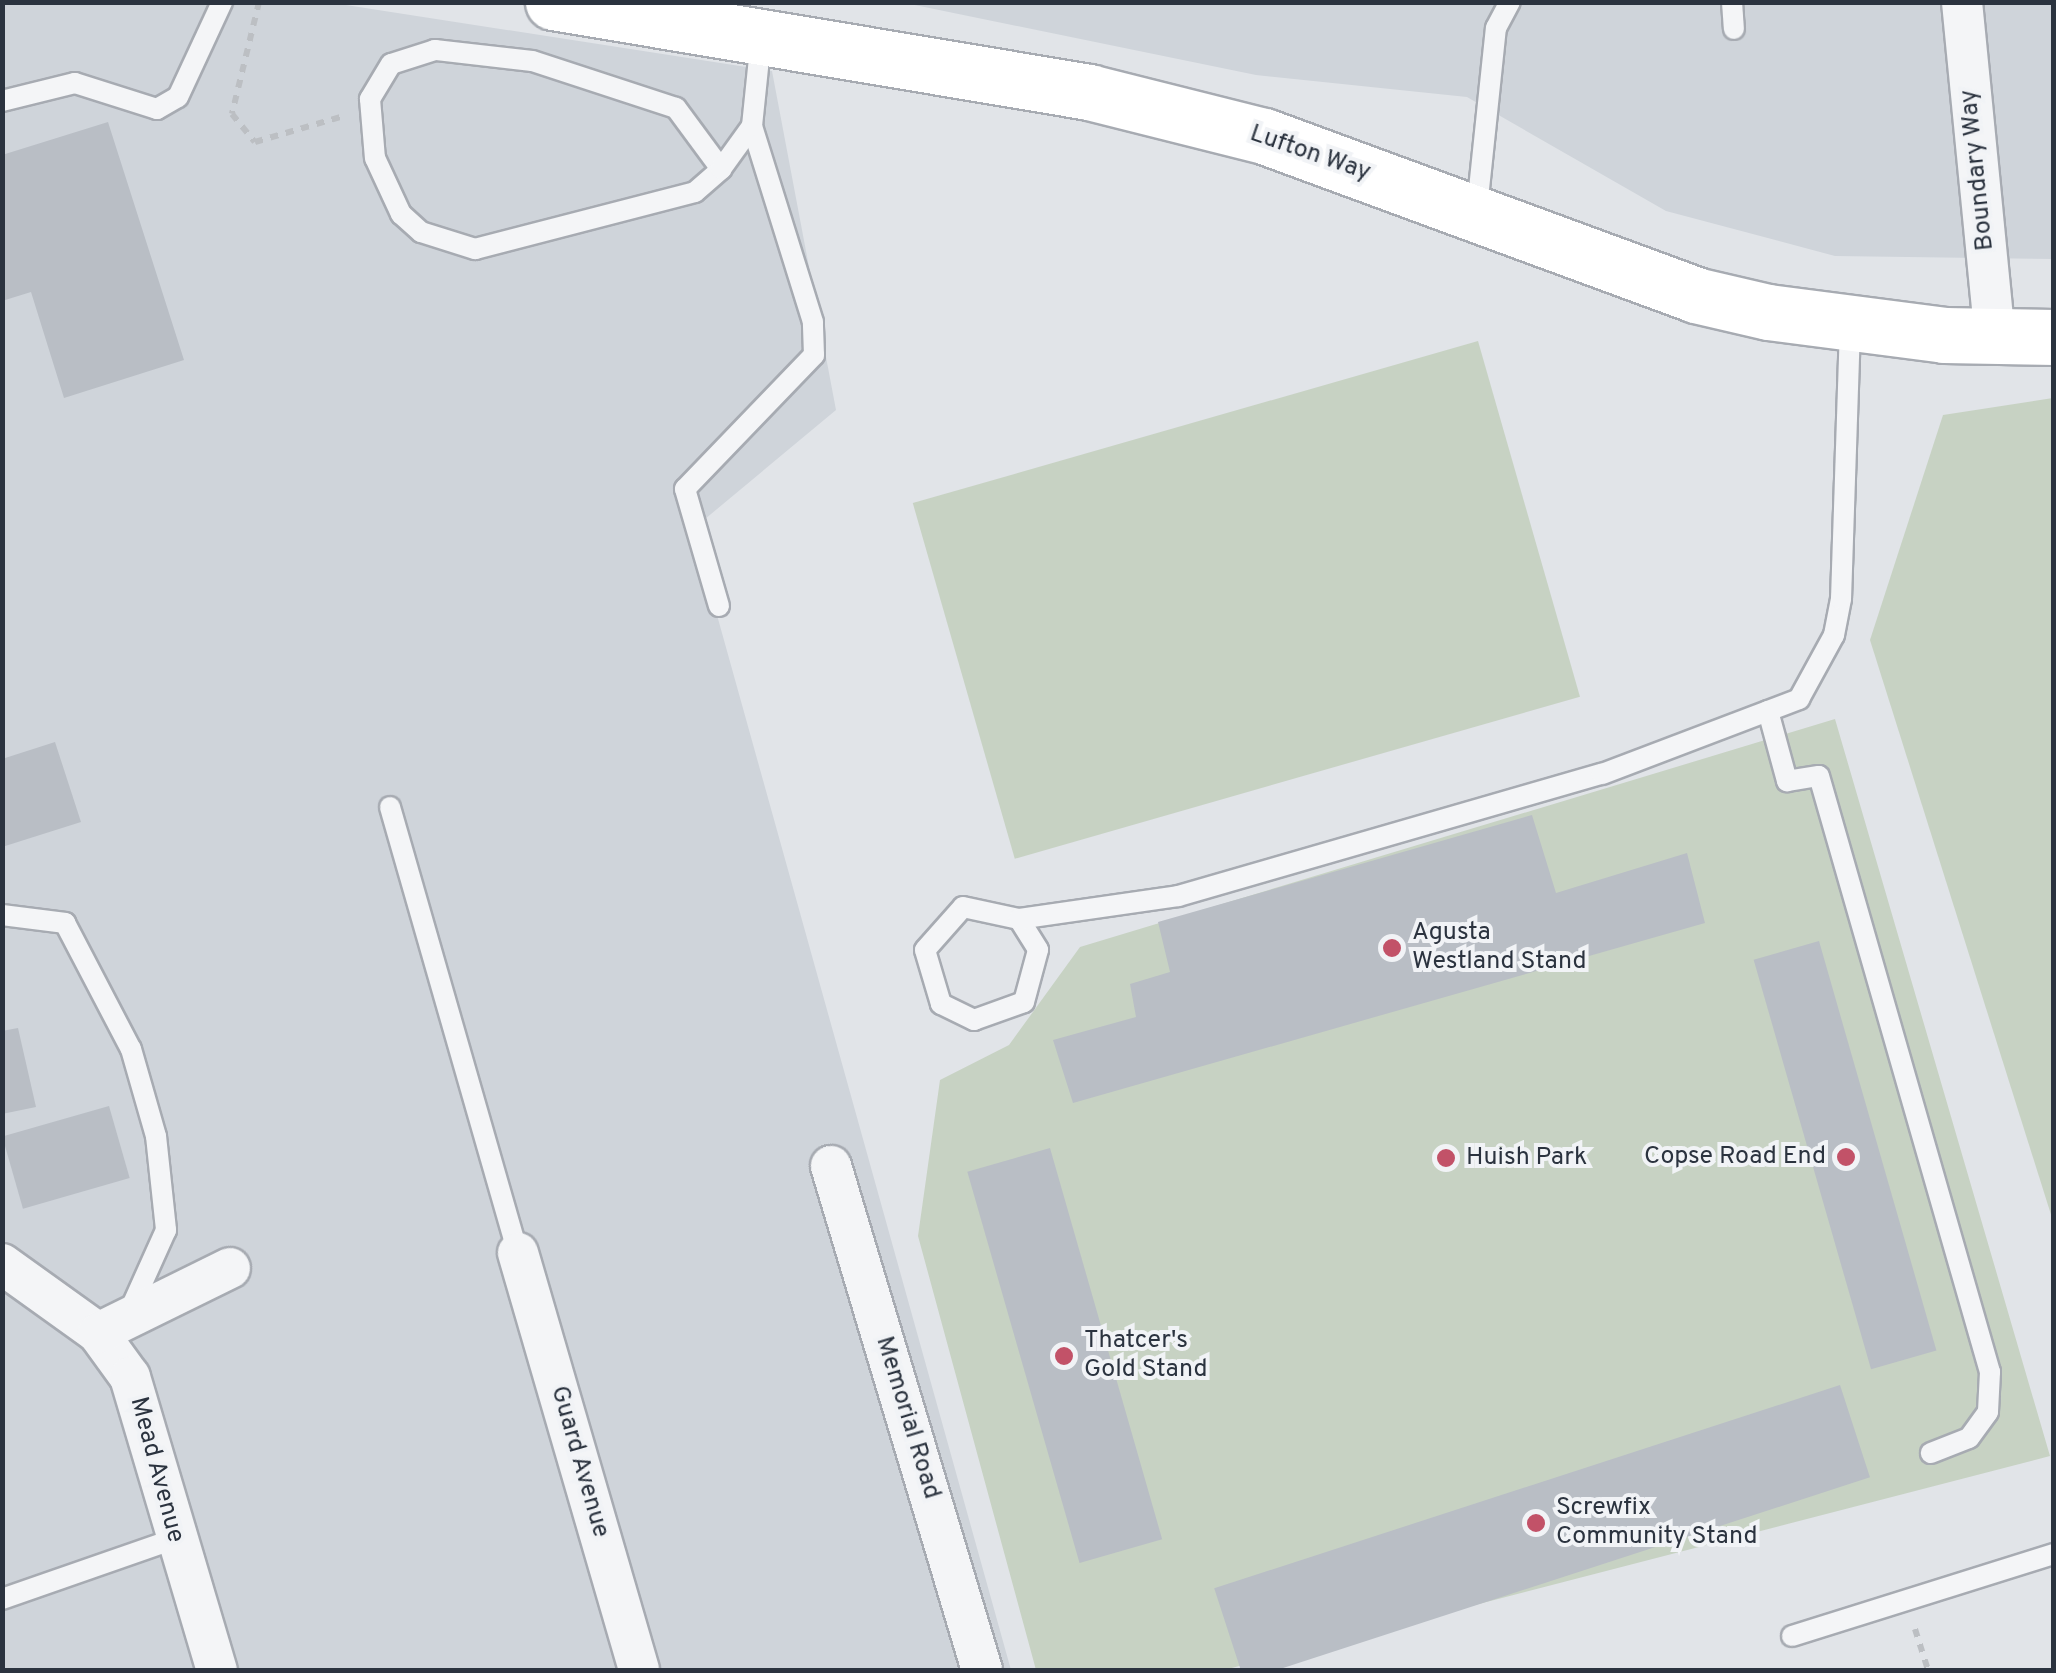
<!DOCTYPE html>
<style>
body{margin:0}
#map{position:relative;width:2056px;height:1673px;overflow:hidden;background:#e1e4e8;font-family:Overpass,sans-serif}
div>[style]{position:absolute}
.built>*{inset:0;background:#cfd4da}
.green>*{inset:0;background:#c7d2c3;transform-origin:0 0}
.building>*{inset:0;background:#b9bec5;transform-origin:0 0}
.path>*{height:6px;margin-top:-3px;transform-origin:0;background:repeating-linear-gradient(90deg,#bcbfc3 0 8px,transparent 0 16px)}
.roads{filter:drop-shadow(2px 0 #a7abb2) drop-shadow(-2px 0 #a7abb2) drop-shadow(0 2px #a7abb2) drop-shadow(0 -2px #a7abb2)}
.lane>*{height:20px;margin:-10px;padding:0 10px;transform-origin:10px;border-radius:10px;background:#f4f5f7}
.street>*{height:40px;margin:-20px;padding:0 20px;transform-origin:20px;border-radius:20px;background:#f4f5f7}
.secondary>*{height:55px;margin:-27.5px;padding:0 27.5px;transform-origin:27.5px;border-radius:27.5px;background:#fff}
.dots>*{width:28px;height:28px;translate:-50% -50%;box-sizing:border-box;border:5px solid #f1f3f6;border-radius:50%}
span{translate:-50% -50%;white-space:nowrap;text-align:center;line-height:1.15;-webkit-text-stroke:8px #f1f3f6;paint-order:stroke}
.street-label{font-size:25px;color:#2b333f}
.poi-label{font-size:25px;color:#2b333f}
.left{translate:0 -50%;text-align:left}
.right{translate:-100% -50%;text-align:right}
.frame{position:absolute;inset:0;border:5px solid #2b333f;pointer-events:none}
</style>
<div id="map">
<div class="built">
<i style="clip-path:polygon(3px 3px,333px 3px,772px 71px,836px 410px,693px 529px,1011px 1670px,3px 1670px)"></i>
<i style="clip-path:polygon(905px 3px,2053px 3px,2053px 259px,1835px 256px,1666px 211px,1467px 97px,1256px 75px)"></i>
</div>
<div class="green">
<i style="left:1478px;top:341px;width:370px;height:588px;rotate:74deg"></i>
<i style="clip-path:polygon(2053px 398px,2054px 398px,2053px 1221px,1870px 640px,1943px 415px)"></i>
<i style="clip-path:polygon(1835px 719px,2050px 1456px,1224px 1670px,1036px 1670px,918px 1236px,940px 1080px,1009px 1045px,1080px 947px)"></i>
</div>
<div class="building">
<i style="clip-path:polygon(108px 122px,184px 360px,64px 398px,31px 292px,2px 301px,2px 155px)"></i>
<i style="clip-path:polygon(55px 742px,81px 822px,2px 847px,2px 759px)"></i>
<i style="clip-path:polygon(1532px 815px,1556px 893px,1687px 853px,1705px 923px,1073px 1103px,1053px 1040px,1136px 1017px,1130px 984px,1170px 972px,1158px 922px)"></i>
<i style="left:1819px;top:941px;width:426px;height:68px;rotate:74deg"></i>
<i style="clip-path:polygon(18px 1028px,36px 1107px,2px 1114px,2px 1031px)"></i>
<i style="left:109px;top:1106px;width:75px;height:111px;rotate:74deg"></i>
<i style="left:1050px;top:1148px;width:407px;height:86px;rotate:74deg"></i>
<i style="left:1840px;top:1385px;width:97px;height:658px;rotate:72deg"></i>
</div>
<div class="path">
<i style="left:259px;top:2px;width:115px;rotate:103.6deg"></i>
<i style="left:232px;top:114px;width:36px;rotate:51deg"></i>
<i style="left:255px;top:142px;width:93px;rotate:-16.3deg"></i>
<i style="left:1915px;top:1629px;width:43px;rotate:72.4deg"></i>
</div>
<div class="roads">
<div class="lane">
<i style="left:1732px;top:2px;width:27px;rotate:86deg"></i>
<i style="left:2px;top:101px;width:75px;rotate:-13.9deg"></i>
<i style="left:75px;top:83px;width:86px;rotate:17.6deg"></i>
<i style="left:157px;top:109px;width:24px;rotate:-30deg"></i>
<i style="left:178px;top:97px;width:105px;rotate:-65.1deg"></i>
<i style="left:721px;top:169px;width:76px;rotate:-126.4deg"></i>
<i style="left:676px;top:108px;width:151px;rotate:-161.9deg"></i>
<i style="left:532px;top:61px;width:98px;rotate:-173.5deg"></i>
<i style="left:435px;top:50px;width:46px;rotate:162.3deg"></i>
<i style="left:391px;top:64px;width:41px;rotate:121deg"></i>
<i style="left:370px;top:99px;width:59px;rotate:85.2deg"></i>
<i style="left:375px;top:158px;width:62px;rotate:65.1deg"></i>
<i style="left:401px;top:214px;width:27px;rotate:42deg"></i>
<i style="left:421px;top:232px;width:57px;rotate:17.5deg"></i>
<i style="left:475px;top:249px;width:227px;rotate:-14.5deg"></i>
<i style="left:695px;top:192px;width:35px;rotate:-41deg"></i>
<i style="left:721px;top:169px;width:53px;rotate:-54.2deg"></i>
<i style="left:1477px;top:208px;width:181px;rotate:-84deg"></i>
<i style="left:1496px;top:28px;width:30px;rotate:-62deg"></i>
<i style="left:719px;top:606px;width:122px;rotate:-106.2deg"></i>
<i style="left:685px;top:489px;width:186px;rotate:-46.1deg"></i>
<i style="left:814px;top:355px;width:33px;rotate:-92deg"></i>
<i style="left:813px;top:322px;width:205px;rotate:-107.3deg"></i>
<i style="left:752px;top:126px;width:87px;rotate:-84.1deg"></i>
<i style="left:1768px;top:711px;width:73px;rotate:74.8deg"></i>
<i style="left:1787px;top:781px;width:32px;rotate:-9deg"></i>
<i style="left:1819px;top:776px;width:620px;rotate:73.99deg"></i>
<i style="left:1990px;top:1372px;width:40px;rotate:92.9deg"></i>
<i style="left:1988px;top:1412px;width:32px;rotate:126deg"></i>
<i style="left:1969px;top:1438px;width:41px;rotate:158.5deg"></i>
<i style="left:390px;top:807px;width:464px;rotate:74deg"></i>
<i style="left:2px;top:915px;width:64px;rotate:7.2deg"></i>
<i style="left:65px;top:923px;width:142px;rotate:62.4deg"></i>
<i style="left:131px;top:1049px;width:91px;rotate:74deg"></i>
<i style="left:156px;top:1136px;width:95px;rotate:83.9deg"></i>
<i style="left:166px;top:1230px;width:88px;rotate:114.2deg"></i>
<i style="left:1019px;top:919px;width:36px;rotate:58deg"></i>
<i style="left:1038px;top:950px;width:54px;rotate:105.1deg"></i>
<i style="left:1024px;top:1002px;width:53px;rotate:160.2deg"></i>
<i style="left:974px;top:1020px;width:37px;rotate:-154deg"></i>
<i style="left:941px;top:1004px;width:56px;rotate:-106.5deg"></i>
<i style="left:925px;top:950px;width:57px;rotate:-48.5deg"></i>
<i style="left:963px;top:907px;width:57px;rotate:12.1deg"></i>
<i style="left:1019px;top:919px;width:161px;rotate:-8.2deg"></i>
<i style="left:1178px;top:896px;width:441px;rotate:-16.1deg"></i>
<i style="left:1602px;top:774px;width:211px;rotate:-20.8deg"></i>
<i style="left:1799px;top:699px;width:73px;rotate:-61.3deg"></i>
<i style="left:1834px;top:635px;width:37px;rotate:-79deg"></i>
<i style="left:1841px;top:599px;width:272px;rotate:-88.1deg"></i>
<i style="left:2px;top:1599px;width:182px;rotate:-19.2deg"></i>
<i style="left:1792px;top:1636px;width:275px;rotate:-17.4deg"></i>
</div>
<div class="street">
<i style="left:1962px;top:2px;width:338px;rotate:84.4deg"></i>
<i style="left:831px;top:1166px;width:526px;rotate:73.32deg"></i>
<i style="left:518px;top:1253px;width:434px;rotate:73.8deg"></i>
<i style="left:2px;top:1264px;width:118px;rotate:35.7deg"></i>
<i style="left:98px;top:1333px;width:54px;rotate:54deg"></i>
<i style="left:130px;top:1377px;width:306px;rotate:73.5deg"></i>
<i style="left:98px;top:1333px;width:147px;rotate:-26.2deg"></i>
</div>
<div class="secondary">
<i style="left:553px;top:2px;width:544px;rotate:9.53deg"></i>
<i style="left:1089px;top:92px;width:180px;rotate:14.1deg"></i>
<i style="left:1264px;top:136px;width:459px;rotate:20.2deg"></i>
<i style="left:1695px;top:295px;width:75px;rotate:13.1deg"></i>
<i style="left:1768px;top:312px;width:177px;rotate:7.4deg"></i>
<i style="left:1944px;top:335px;width:110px;rotate:1deg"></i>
</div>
</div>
<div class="dots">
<i style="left:1392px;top:948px;background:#c25268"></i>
<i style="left:1846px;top:1157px;background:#c25268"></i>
<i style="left:1446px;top:1158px;background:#c25268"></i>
<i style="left:1064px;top:1356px;background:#c25268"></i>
<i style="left:1536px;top:1523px;background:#c25268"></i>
</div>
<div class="street-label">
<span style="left:1310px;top:154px;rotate:19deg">Lufton Way</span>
<span style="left:1978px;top:170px;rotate:-96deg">Boundary Way</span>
<span style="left:907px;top:1418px;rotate:73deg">Memorial Road</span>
<span style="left:579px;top:1462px;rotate:74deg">Guard Avenue</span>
<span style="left:156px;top:1470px;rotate:75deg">Mead Avenue</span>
</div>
<div class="poi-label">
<span class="left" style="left:1412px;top:948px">Agusta<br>Westland Stand</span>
<span class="right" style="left:1826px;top:1157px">Copse Road End</span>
<span class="left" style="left:1466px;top:1158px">Huish Park</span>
<span class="left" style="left:1084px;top:1356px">Thatcer's<br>Gold Stand</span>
<span class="left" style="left:1556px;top:1523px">Screwfix<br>Community Stand</span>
</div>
<div class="frame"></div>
</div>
